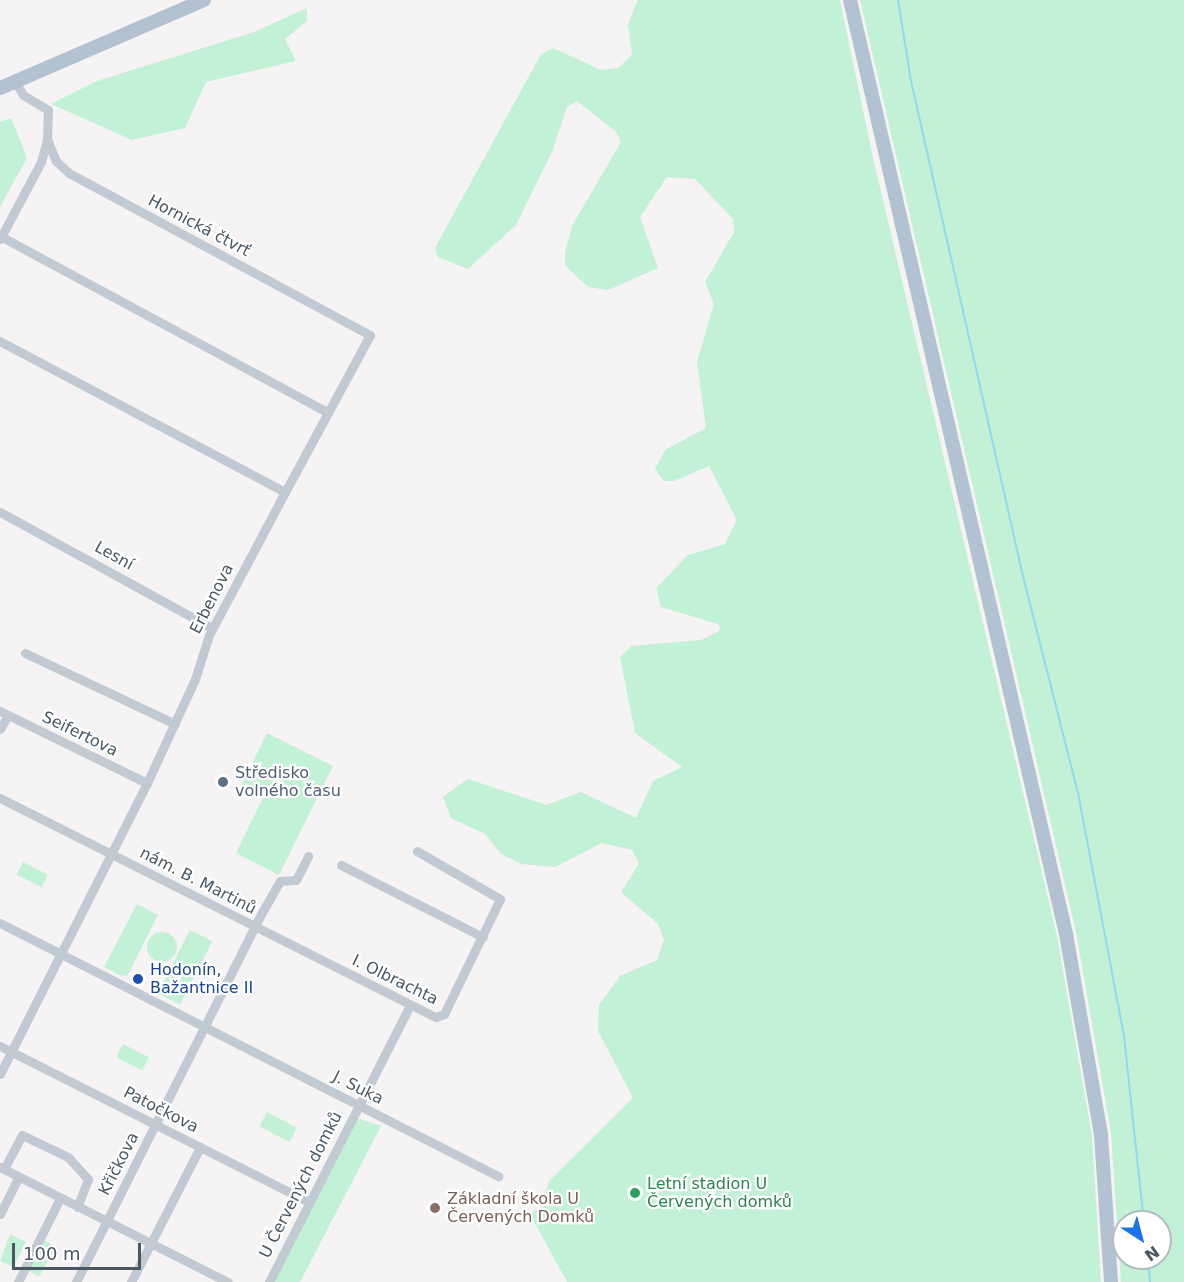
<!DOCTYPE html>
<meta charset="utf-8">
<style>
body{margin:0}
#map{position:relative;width:1184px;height:1282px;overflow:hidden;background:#f5f3f3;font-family:"DejaVu Sans",sans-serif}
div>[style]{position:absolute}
.green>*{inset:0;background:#c3f1d5;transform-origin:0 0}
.round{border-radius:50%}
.stream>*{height:2px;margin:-1px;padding:0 1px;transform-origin:1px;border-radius:1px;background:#90daee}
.street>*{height:9px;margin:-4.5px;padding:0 4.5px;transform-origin:4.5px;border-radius:4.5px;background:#c1cad2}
.primary>*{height:14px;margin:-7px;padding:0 7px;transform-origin:7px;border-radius:7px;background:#b3c2d1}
.dots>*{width:16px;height:16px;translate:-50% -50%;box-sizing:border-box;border:3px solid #fff;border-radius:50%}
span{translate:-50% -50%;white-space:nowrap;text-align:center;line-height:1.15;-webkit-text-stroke:4.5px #fff;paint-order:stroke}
.street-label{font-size:16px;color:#4a5661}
.service-label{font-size:16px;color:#4e5e75}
.left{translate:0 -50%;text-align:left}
.transit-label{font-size:16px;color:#164399}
.leisure-label{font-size:16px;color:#27864d}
.education-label{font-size:16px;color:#785e54}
.north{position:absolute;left:1112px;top:1210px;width:60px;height:60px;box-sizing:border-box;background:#fff;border:2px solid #b7bbc0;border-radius:50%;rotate:144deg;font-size:16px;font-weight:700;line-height:24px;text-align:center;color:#4a5661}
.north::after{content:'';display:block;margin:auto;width:21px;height:27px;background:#1a73e8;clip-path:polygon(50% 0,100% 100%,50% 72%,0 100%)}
.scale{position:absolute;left:12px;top:1243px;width:129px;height:27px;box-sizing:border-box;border:3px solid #4a5661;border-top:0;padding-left:8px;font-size:18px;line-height:21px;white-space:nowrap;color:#4a5661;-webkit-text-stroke:4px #fff;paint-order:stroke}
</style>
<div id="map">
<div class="green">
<i style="clip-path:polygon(638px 0,840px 0,873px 158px,1057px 936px,1092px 1136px,1101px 1282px,567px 1282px,530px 1214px,542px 1206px,549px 1181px,633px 1098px,598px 1031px,599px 1005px,620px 976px,657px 960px,664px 940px,658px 924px,621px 892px,639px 864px,632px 850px,602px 843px,555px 867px,521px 864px,501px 854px,485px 834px,451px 818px,443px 797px,468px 779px,546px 805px,581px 792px,636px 818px,653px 781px,682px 767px,635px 733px,620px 657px,631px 646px,701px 640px,721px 630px,718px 624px,661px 607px,656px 588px,688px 555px,725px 544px,737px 520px,709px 466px,674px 481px,664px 481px,655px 469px,665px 450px,706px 428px,697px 362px,714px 304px,705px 282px,734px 232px,733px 219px,695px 179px,667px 177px,640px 217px,658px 268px,608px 290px,588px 287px,565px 265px,565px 252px,572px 226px,621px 142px,616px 132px,577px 101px,567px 107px,552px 152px,516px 225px,468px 269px,438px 257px,435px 248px,541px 54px,553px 48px,601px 70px,618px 68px,632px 55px,628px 24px)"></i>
<i style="clip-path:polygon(evenodd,860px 0,1184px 0,1184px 1282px,1121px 1282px,1111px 1133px,1076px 932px,860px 0,1124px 1222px,1160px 1222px,1160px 1258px,1124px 1258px,1124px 1222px)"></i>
<i style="clip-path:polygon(307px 8px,307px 21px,285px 39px,296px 61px,206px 82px,185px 128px,132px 140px,51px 104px,97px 81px,254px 32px)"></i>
<i style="clip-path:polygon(11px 118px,27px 158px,0 207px,0 122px)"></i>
<i style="clip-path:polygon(267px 733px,333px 766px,279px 875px,236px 853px,263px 798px,241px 786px)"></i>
<i style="left:23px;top:862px;width:28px;height:14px;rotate:27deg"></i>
<i style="clip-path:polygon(137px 904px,158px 915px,127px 976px,119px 975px,104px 967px)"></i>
<i style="left:190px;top:930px;width:25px;height:71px;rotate:27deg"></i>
<i class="round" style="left:147px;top:932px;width:30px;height:30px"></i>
<i style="left:123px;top:1044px;width:29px;height:15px;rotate:27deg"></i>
<i style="left:267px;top:1112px;width:34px;height:16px;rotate:28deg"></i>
<i style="clip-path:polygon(354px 1117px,381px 1126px,300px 1282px,271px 1282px)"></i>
<i style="clip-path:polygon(10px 1234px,26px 1242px,13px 1267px,0 1261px)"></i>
<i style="left:42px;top:1239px;width:16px;height:34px;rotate:30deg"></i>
</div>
<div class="stream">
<i style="left:898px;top:0;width:82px;rotate:80.9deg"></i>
<i style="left:911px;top:81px;width:503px;rotate:77.26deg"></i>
<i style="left:1022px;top:572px;width:233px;rotate:75.8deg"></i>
<i style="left:1079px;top:798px;width:242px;rotate:79.3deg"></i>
<i style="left:1124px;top:1036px;width:187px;rotate:83.9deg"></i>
<i style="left:1148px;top:1258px;width:24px;rotate:85deg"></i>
</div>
<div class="street">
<i style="left:15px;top:82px;width:15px;rotate:58deg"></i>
<i style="left:23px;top:95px;width:29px;rotate:31deg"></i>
<i style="left:48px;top:110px;width:29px;rotate:92deg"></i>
<i style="left:2px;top:237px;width:369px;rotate:28.3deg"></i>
<i style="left:0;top:239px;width:87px;rotate:-62deg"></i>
<i style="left:41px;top:162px;width:24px;rotate:-75deg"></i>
<i style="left:47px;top:139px;width:24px;rotate:68deg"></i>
<i style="left:56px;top:161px;width:18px;rotate:43deg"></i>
<i style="left:69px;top:173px;width:342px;rotate:28.3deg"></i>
<i style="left:370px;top:335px;width:179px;rotate:118.4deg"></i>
<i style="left:285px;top:492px;width:323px;rotate:-152.1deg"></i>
<i style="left:0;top:512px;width:242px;rotate:28.7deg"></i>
<i style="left:25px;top:653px;width:166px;rotate:25.3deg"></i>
<i style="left:0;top:711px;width:164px;rotate:26.1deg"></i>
<i style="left:0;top:729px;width:16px;rotate:-60deg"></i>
<i style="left:0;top:798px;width:488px;rotate:26.7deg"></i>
<i style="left:436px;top:1017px;width:9px;rotate:-21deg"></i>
<i style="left:444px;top:1014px;width:128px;rotate:-64deg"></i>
<i style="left:500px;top:899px;width:96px;rotate:-150deg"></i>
<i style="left:341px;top:865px;width:159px;rotate:26.9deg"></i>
<i style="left:0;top:923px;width:559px;rotate:26.93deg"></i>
<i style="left:0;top:1046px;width:346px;rotate:26.8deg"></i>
<i style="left:0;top:1074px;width:326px;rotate:-63.2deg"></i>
<i style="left:147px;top:783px;width:115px;rotate:-65.2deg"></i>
<i style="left:195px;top:679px;width:46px;rotate:-72.3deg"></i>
<i style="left:209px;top:635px;width:162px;rotate:-62deg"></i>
<i style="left:0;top:1167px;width:255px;rotate:26.8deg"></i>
<i style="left:4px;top:1169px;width:38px;rotate:-62deg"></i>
<i style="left:22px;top:1135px;width:51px;rotate:25.6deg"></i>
<i style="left:68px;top:1157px;width:30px;rotate:48deg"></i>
<i style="left:88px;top:1179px;width:30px;rotate:111deg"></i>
<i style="left:0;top:1214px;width:42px;rotate:-63.4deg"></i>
<i style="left:18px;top:1282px;width:94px;rotate:-63.4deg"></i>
<i style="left:76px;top:1282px;width:410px;rotate:-63.3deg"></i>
<i style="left:260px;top:916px;width:40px;rotate:-60.3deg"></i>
<i style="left:280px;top:881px;width:16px;rotate:-4deg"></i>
<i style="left:296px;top:880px;width:27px;rotate:-63deg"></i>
<i style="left:131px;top:1282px;width:152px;rotate:-62.9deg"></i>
<i style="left:269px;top:1282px;width:311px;rotate:-63deg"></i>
</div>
<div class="primary">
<i style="left:850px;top:0;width:959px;rotate:76.98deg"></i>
<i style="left:1066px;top:934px;width:204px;rotate:80.1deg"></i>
<i style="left:1101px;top:1135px;width:147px;rotate:86.1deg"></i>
<i style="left:0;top:88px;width:222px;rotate:-23.3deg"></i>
</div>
<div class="dots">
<i style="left:223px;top:782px;background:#5c6f8a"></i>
<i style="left:138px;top:979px;background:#1a4fb4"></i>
<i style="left:635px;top:1193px;background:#2e9e5b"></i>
<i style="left:435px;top:1208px;background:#8d6e63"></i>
</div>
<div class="street-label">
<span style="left:199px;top:226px;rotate:28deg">Hornická čtvrť</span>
<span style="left:114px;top:556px;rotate:29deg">Lesní</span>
<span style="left:212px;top:599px;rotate:-63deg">Erbenova</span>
<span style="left:80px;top:734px;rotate:26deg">Seifertova</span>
<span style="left:198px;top:881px;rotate:27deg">nám. B. Martinů</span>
<span style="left:395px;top:980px;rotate:26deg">I. Olbrachta</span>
<span style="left:358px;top:1088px;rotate:27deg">J. Suka</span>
<span style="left:161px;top:1110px;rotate:27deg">Patočkova</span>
<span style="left:119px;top:1164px;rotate:-63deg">Křičkova</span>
<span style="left:301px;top:1185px;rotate:-63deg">U Červených domků</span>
</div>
<div class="service-label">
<span class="left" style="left:235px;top:782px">Středisko<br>volného času</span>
</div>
<div class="transit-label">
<span class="left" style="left:150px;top:979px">Hodonín,<br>Bažantnice II</span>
</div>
<div class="leisure-label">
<span class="left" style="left:647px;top:1193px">Letní stadion U<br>Červených domků</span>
</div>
<div class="education-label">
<span class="left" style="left:447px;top:1208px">Základní škola U<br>Červených Domků</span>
</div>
<div class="north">N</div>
<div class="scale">100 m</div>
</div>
